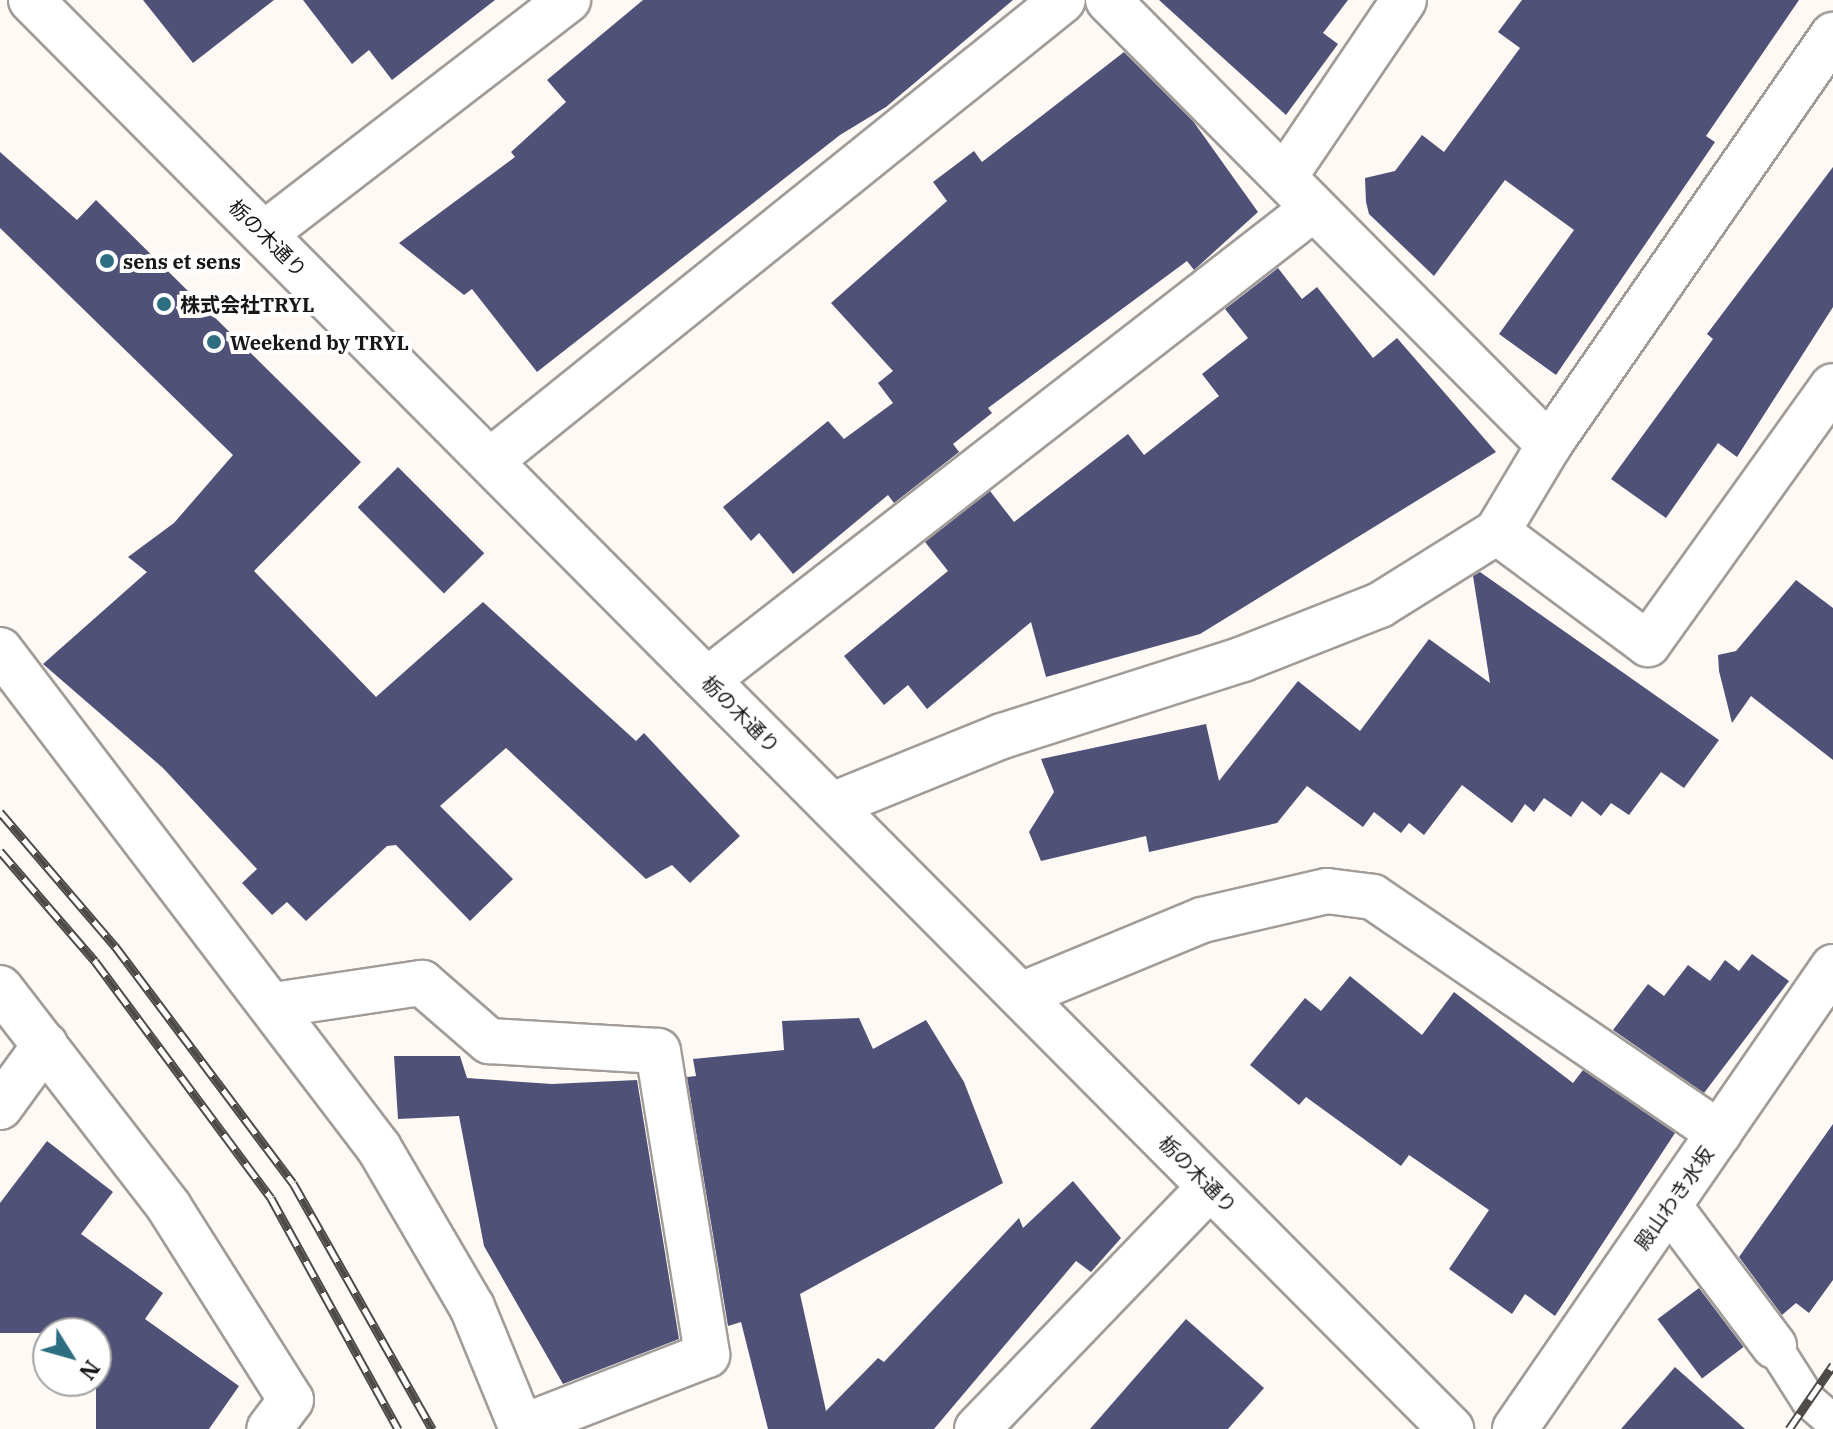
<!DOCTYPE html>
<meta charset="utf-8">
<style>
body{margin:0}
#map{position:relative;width:1833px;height:1429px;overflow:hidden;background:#fef9f5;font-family:"IBM Plex Serif","Noto Sans JP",serif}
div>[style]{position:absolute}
.building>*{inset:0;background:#4f5177;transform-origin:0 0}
.roads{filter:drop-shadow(2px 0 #a29c98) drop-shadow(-2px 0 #a29c98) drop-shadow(0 2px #a29c98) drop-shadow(0 -2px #a29c98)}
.pedestrian>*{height:34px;margin:-17px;padding:0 17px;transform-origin:17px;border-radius:17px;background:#fff}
.minor>*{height:44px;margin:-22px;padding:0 22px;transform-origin:22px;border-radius:22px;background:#fff}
.tertiary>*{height:44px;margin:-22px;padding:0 22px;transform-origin:22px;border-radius:22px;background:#fff}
.rail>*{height:9px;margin-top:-4.5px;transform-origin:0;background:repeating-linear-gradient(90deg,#fff 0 18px,#4d4a47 0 36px);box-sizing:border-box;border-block:2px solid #4d4a47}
.dots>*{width:22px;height:22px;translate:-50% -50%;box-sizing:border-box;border:4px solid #fff;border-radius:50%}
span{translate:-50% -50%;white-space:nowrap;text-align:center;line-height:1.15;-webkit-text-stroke:8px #fff;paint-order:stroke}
.street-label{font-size:20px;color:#191715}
.poi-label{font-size:20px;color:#191715;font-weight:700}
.left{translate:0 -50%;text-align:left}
.north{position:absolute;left:32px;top:1317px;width:80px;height:80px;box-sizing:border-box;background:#fff;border:2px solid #a3a2a1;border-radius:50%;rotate:127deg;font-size:22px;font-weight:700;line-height:32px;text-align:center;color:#191715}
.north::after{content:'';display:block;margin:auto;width:28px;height:36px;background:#2d6e81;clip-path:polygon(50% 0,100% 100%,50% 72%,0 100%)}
</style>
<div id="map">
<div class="building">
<i style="clip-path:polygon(143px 0,274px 0,193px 63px)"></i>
<i style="clip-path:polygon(303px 0,495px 0,392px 80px,369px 50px,352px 64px)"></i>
<i style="clip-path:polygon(643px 0,1013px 0,886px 107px,840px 135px,537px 372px,472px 289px,464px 295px,399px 243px,515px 157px,511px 152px,566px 102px,547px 80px)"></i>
<i style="clip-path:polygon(1159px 0,1348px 0,1323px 33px,1338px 44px,1286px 115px)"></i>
<i style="clip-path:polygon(1522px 0,1799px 0,1706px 136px,1715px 142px,1556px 375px,1499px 334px,1574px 230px,1505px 180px,1434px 276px,1369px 214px,1366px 202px,1365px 178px,1395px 171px,1422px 135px,1444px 152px,1520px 48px,1498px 32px)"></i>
<i style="clip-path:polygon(1124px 52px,1193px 121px,1258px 212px,1194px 270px,1187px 261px,988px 408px,992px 413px,953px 444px,959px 452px,894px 503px,888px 495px,793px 574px,759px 533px,751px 541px,723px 507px,828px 421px,844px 439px,893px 403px,878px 383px,893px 371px,831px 303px,947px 201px,933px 182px,974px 151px,982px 162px)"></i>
<i style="clip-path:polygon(0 152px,77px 220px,96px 200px,361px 462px,254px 571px,376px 697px,483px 602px,636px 741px,644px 733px,740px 836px,690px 883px,672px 865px,646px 879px,506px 748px,440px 806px,513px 879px,470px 921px,396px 845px,387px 846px,306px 921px,287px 902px,272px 915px,242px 883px,257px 869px,163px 768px,43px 664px,147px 572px,128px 557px,174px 523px,233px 455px,0 228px)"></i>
<i style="clip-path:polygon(1833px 167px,1833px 307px,1737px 457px,1718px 443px,1666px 518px,1611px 479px,1713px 339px,1707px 334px)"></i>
<i style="clip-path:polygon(1278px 268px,1302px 299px,1317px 287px,1373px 358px,1397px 338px,1496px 452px,1200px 634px,1046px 677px,1031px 622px,927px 709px,908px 685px,884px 705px,844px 656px,948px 571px,925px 542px,990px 491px,1014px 522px,1128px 434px,1144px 455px,1219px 396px,1202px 374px,1248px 338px,1225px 309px)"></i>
<i style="left:398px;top:467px;width:122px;height:57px;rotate:45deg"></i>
<i style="clip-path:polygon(1480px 572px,1719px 740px,1684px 788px,1661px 772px,1629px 815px,1611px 803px,1601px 816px,1582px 801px,1571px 817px,1544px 798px,1534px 812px,1525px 804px,1512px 823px,1462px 785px,1424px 835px,1409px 823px,1401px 833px,1374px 812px,1363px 827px,1307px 786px,1277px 823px,1149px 852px,1146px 836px,1041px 861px,1029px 832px,1054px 792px,1041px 759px,1206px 724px,1219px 781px,1298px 681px,1360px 731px,1429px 639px,1490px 683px,1473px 576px)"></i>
<i style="clip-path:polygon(1796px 580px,1833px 608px,1833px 760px,1751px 696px,1732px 723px,1719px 671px,1718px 655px,1736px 651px)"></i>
<i style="clip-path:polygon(1752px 954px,1789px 981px,1704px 1093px,1613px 1030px,1648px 984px,1664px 996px,1688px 965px,1710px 981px,1725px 960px,1739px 971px)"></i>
<i style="clip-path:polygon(1350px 976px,1422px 1035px,1454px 992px,1573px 1083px,1583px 1070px,1675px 1133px,1555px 1316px,1525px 1294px,1512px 1314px,1449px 1269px,1489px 1210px,1409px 1155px,1401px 1166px,1306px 1097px,1299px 1105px,1250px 1065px,1305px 998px,1321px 1011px)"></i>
<i style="clip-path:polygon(859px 1018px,873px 1049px,926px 1020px,964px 1082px,1003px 1183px,800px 1294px,826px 1411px,878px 1358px,884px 1362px,1019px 1218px,1023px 1228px,1073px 1181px,1121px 1238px,1091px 1272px,1076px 1261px,934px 1429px,768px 1429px,741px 1322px,728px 1326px,687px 1077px,696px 1076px,693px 1059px,784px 1050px,782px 1021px)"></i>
<i style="clip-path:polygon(394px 1056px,460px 1056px,467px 1078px,552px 1084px,637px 1080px,679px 1339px,563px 1384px,484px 1246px,459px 1116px,398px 1119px)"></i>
<i style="clip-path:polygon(1833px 1124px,1833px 1280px,1809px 1313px,1796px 1303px,1782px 1315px,1739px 1257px)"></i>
<i style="clip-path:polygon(47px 1141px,113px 1192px,81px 1234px,163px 1293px,145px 1319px,239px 1386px,209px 1429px,96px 1429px,96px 1333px,0 1333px,0 1203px)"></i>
<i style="left:1699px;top:1288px;width:74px;height:52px;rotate:53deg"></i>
<i style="clip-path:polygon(1186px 1319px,1264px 1388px,1228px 1429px,1090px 1429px)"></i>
<i style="clip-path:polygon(1675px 1367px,1745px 1429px,1621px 1429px)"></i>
</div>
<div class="roads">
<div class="pedestrian">
<i style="left:1774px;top:1346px;width:65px;rotate:57.5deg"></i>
<i style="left:1809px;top:1401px;width:32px;rotate:41deg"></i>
</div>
<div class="minor">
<i style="left:1108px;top:0;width:627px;rotate:45.26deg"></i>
<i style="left:1285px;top:176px;width:212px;rotate:-55.9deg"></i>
<i style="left:264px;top:234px;width:384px;rotate:-37.6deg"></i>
<i style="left:490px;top:461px;width:735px;rotate:-38.82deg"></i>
<i style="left:1497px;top:532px;width:188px;rotate:36.6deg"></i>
<i style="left:1648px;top:644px;width:317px;rotate:-54.4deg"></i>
<i style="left:0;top:650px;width:626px;rotate:52.73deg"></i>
<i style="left:379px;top:1148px;width:184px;rotate:59.7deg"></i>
<i style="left:472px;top:1307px;width:132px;rotate:67.7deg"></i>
<i style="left:707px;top:680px;width:768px;rotate:-37.86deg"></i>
<i style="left:832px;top:805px;width:183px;rotate:-22.1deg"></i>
<i style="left:1002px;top:736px;width:253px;rotate:-17.7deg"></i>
<i style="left:1243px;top:659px;width:147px;rotate:-21.5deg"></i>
<i style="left:1380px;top:605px;width:138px;rotate:-32deg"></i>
<i style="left:1497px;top:532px;width:101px;rotate:-59.1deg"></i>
<i style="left:1549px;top:445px;width:499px;rotate:-55.3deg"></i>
<i style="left:0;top:988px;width:277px;rotate:52.3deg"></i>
<i style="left:169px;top:1207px;width:228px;rotate:57.7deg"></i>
<i style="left:291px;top:1400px;width:36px;rotate:127deg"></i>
<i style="left:1021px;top:995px;width:196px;rotate:-22.5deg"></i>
<i style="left:1202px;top:920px;width:128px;rotate:-13.1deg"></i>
<i style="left:1327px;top:891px;width:46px;rotate:7.4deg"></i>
<i style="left:1373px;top:897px;width:419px;rotate:34.3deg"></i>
<i style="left:274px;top:1005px;width:150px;rotate:-8.5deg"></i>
<i style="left:422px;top:983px;width:89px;rotate:40.9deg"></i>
<i style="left:489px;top:1041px;width:169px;rotate:3.4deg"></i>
<i style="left:658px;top:1051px;width:308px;rotate:80.8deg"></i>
<i style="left:707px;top:1355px;width:199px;rotate:158.7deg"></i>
<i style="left:0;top:1107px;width:77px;rotate:-54deg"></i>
<i style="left:1669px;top:1206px;width:175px;rotate:53.1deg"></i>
<i style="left:977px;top:1429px;width:336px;rotate:-46.1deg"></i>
<i style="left:1515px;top:1429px;width:561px;rotate:-55.46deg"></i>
</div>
<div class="tertiary">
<i style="left:31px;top:0;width:2015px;rotate:45.18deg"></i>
</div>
</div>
<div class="rail">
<i style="left:0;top:812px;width:177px;rotate:49.4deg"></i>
<i style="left:115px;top:946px;width:296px;rotate:53.1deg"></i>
<i style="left:293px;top:1183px;width:283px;rotate:60.5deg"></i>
<i style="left:0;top:851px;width:145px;rotate:49.2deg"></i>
<i style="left:95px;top:961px;width:295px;rotate:53.4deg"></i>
<i style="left:271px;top:1198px;width:264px;rotate:61.2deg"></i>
<i style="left:1789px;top:1429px;width:78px;rotate:-55.5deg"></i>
</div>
<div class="dots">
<i style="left:107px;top:261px;background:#2d6e81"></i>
<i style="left:164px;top:304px;background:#2d6e81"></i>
<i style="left:214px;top:342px;background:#2d6e81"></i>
</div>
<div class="street-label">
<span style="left:268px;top:238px;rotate:45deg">栃の木通り</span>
<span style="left:741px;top:714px;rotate:45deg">栃の木通り</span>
<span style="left:1198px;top:1174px;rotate:45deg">栃の木通り</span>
<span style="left:1674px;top:1198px;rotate:-55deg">殿山わき水坂</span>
</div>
<div class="poi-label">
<span class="left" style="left:123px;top:261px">sens et sens</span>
<span class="left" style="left:180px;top:304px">株式会社TRYL</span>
<span class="left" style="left:230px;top:342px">Weekend by TRYL</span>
</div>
<div class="north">N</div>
</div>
